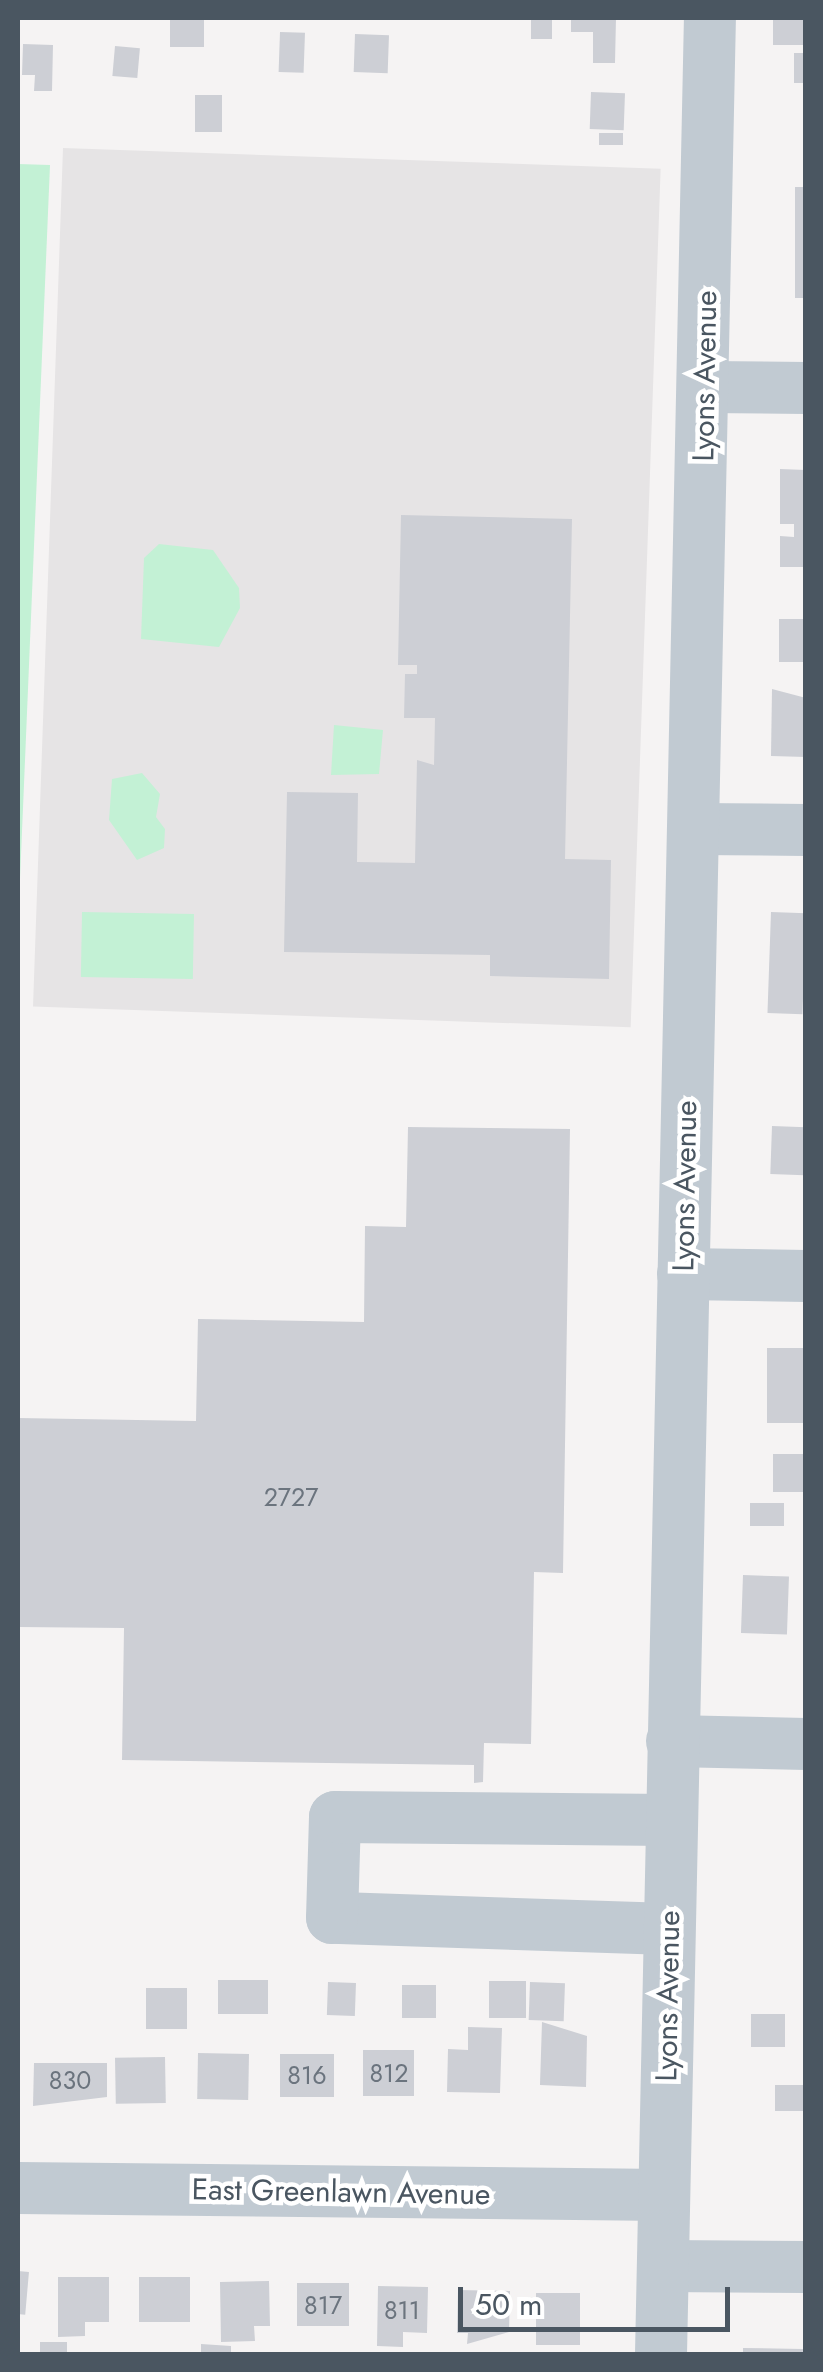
<!DOCTYPE html>
<style>
body{margin:0}
#map{position:relative;width:823px;height:2372px;overflow:hidden;background:#f5f3f3;font-family:Jost,sans-serif}
div>[style]{position:absolute}
.education>*{inset:0;background:#e6e4e5;transform-origin:0 0}
.green>*{inset:0;background:#c3f1d5;transform-origin:0 0}
.building>*{inset:0;background:#cdcfd5;transform-origin:0 0}
.minor>*{height:52px;margin:-26px;padding:0 26px;transform-origin:26px;border-radius:26px;background:#c1cad2}
span{translate:-50% -50%;white-space:nowrap;text-align:center;line-height:1.15;-webkit-text-stroke:9px #fff;paint-order:stroke}
.number-label{font-size:25px;color:#6b747e}
.number-label span{-webkit-text-stroke-width:0}
.street-label{font-size:30px;color:#4a5661}
.frame{position:absolute;inset:0;border:20px solid #4a5661;pointer-events:none}
.scale{position:absolute;left:458px;top:2287px;width:272px;height:45px;box-sizing:border-box;border:5px solid #4a5661;border-top:0;padding-left:12px;font-size:30px;line-height:35px;white-space:nowrap;color:#4a5661;-webkit-text-stroke:8px #fff;paint-order:stroke}
</style>
<div id="map">
<div class="education">
<i style="left:63px;top:148px;width:598px;height:859px;rotate:2deg"></i>
</div>
<div class="green">
<i style="clip-path:polygon(18px 164px,50px 165px,18px 927px)"></i>
<i style="clip-path:polygon(159px 544px,213px 550px,239px 588px,240px 608px,219px 647px,141px 639px,144px 558px)"></i>
<i style="clip-path:polygon(334px 725px,383px 730px,379px 774px,331px 775px)"></i>
<i style="clip-path:polygon(142px 773px,160px 794px,156px 817px,165px 829px,164px 848px,137px 860px,109px 820px,112px 779px)"></i>
<i style="left:82px;top:912px;width:112px;height:65px;rotate:1deg"></i>
</div>
<div class="building">
<i style="left:170px;top:18px;width:34px;height:29px"></i>
<i style="left:531px;top:18px;width:21px;height:21px"></i>
<i style="clip-path:polygon(571px 18px,616px 18px,615px 63px,593px 63px,593px 32px,571px 32px)"></i>
<i style="left:773px;top:18px;width:33px;height:27px"></i>
<i style="left:280px;top:32px;width:25px;height:40px;rotate:2deg"></i>
<i style="left:355px;top:34px;width:34px;height:38px;rotate:2deg"></i>
<i style="clip-path:polygon(23px 44px,53px 45px,52px 91px,34px 91px,35px 75px,22px 75px)"></i>
<i style="left:115px;top:46px;width:25px;height:30px;rotate:5deg"></i>
<i style="left:794px;top:53px;width:12px;height:30px"></i>
<i style="left:591px;top:92px;width:34px;height:37px;rotate:2deg"></i>
<i style="left:195px;top:95px;width:27px;height:37px"></i>
<i style="left:599px;top:133px;width:24px;height:12px"></i>
<i style="left:795px;top:187px;width:11px;height:111px"></i>
<i style="clip-path:polygon(780px 469px,806px 470px,806px 567px,780px 567px,780px 536px,794px 537px,794px 524px,780px 524px)"></i>
<i style="clip-path:polygon(401px 515px,572px 519px,565px 859px,611px 860px,609px 979px,490px 976px,490px 955px,284px 952px,287px 792px,358px 793px,357px 862px,415px 863px,417px 760px,434px 765px,435px 718px,404px 718px,405px 674px,417px 674px,417px 665px,398px 665px)"></i>
<i style="left:779px;top:619px;width:27px;height:43px"></i>
<i style="clip-path:polygon(772px 689px,806px 698px,806px 757px,771px 756px)"></i>
<i style="left:771px;top:912px;width:35px;height:101px;rotate:2deg"></i>
<i style="left:772px;top:1126px;width:34px;height:48px;rotate:2deg"></i>
<i style="clip-path:polygon(408px 1127px,570px 1129px,563px 1573px,534px 1572px,531px 1744px,484px 1743px,483px 1782px,474px 1783px,474px 1765px,122px 1760px,124px 1628px,18px 1627px,18px 1418px,196px 1421px,198px 1319px,364px 1322px,365px 1226px,406px 1227px)"></i>
<i style="left:806px;top:1348px;width:75px;height:39px;rotate:90deg"></i>
<i style="left:773px;top:1454px;width:33px;height:38px"></i>
<i style="left:750px;top:1503px;width:34px;height:23px"></i>
<i style="left:743px;top:1575px;width:46px;height:58px;rotate:2deg"></i>
<i style="left:218px;top:1980px;width:50px;height:34px"></i>
<i style="left:489px;top:1981px;width:37px;height:37px"></i>
<i style="left:328px;top:1982px;width:28px;height:33px;rotate:2deg"></i>
<i style="left:530px;top:1982px;width:35px;height:38px;rotate:2deg"></i>
<i style="left:402px;top:1985px;width:34px;height:33px"></i>
<i style="left:146px;top:1988px;width:41px;height:41px"></i>
<i style="left:751px;top:2014px;width:34px;height:33px"></i>
<i style="clip-path:polygon(542px 2022px,587px 2036px,586px 2087px,540px 2085px)"></i>
<i style="clip-path:polygon(468px 2027px,502px 2028px,500px 2093px,447px 2092px,448px 2049px,468px 2050px)"></i>
<i style="left:363px;top:2050px;width:51px;height:46px"></i>
<i style="left:198px;top:2053px;width:51px;height:46px;rotate:1deg"></i>
<i style="left:280px;top:2054px;width:54px;height:43px"></i>
<i style="left:165px;top:2057px;width:46px;height:50px;rotate:89deg"></i>
<i style="clip-path:polygon(34px 2063px,107px 2063px,107px 2097px,33px 2106px)"></i>
<i style="left:775px;top:2085px;width:31px;height:26px"></i>
<i style="left:18px;top:2271px;width:11px;height:43px;rotate:5deg"></i>
<i style="clip-path:polygon(58px 2277px,109px 2277px,109px 2322px,85px 2322px,85px 2336px,58px 2337px)"></i>
<i style="left:139px;top:2277px;width:51px;height:45px"></i>
<i style="clip-path:polygon(269px 2281px,270px 2326px,254px 2326px,255px 2341px,221px 2342px,220px 2282px)"></i>
<i style="left:349px;top:2283px;width:43px;height:52px;rotate:90deg"></i>
<i style="clip-path:polygon(378px 2286px,428px 2287px,427px 2333px,403px 2332px,403px 2347px,377px 2346px)"></i>
<i style="clip-path:polygon(458px 2290px,510px 2291px,509px 2332px,467px 2344px,468px 2333px,457px 2333px)"></i>
<i style="left:536px;top:2293px;width:44px;height:52px"></i>
<i style="left:67px;top:2342px;width:12px;height:27px;rotate:90deg"></i>
<i style="clip-path:polygon(201px 2344px,231px 2346px,231px 2354px,201px 2354px)"></i>
<i style="clip-path:polygon(743px 2348px,803px 2349px,803px 2354px,743px 2354px)"></i>
</div>
<div class="minor">
<i style="left:706px;top:387px;width:100px;rotate:0.6deg"></i>
<i style="left:694px;top:829px;width:112px;rotate:0.5deg"></i>
<i style="left:683px;top:1274px;width:123px;rotate:0.9deg"></i>
<i style="left:672px;top:1741px;width:134px;rotate:1.3deg"></i>
<i style="left:669px;top:1929px;width:337px;rotate:-178.1deg"></i>
<i style="left:332px;top:1918px;width:101px;rotate:-88.3deg"></i>
<i style="left:335px;top:1817px;width:335px;rotate:0.5deg"></i>
<i style="left:18px;top:2188px;width:646px;rotate:0.62deg"></i>
<i style="left:663px;top:2266px;width:143px;rotate:0.4deg"></i>
<i style="left:661px;top:2354px;width:2337px;rotate:-88.8deg"></i>
</div>
<div class="number-label">
<span style="left:291px;top:1497px">2727</span>
<span style="left:389px;top:2073px">812</span>
<span style="left:307px;top:2075px">816</span>
<span style="left:70px;top:2080px">830</span>
<span style="left:323px;top:2305px">817</span>
<span style="left:402px;top:2310px">811</span>
</div>
<div class="street-label">
<span style="left:705px;top:376px;rotate:-89deg">Lyons Avenue</span>
<span style="left:685px;top:1186px;rotate:-89deg">Lyons Avenue</span>
<span style="left:668px;top:1996px;rotate:-89deg">Lyons Avenue</span>
<span style="left:341px;top:2192px;rotate:1deg">East Greenlawn Avenue</span>
</div>
<div class="frame"></div>
<div class="scale">50 m</div>
</div>
